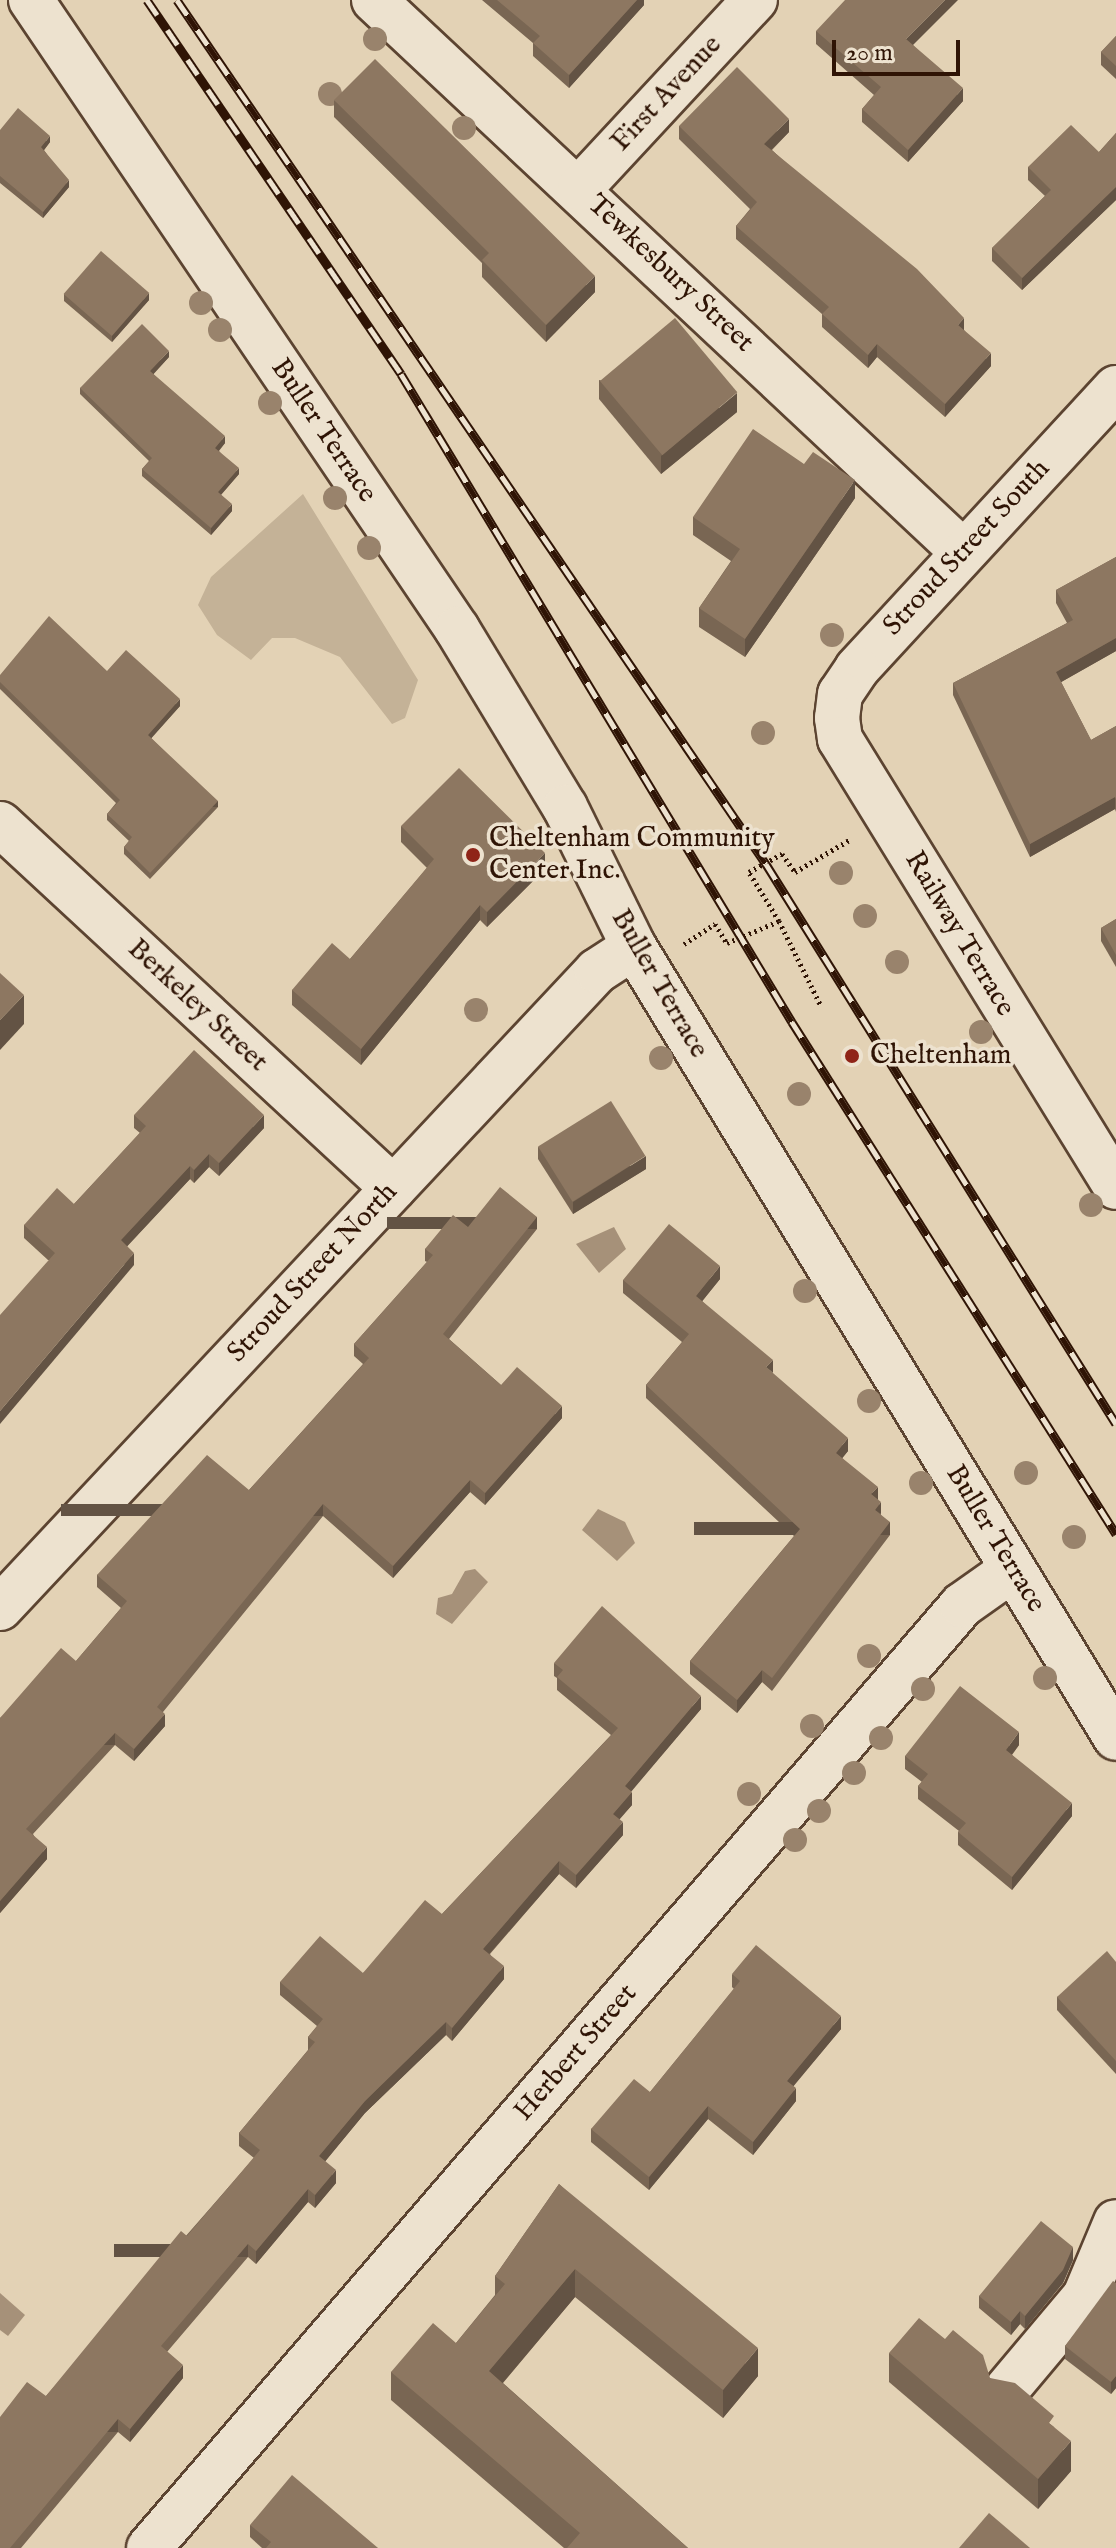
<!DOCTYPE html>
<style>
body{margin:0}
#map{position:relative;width:1116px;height:2548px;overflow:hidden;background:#e3d2b5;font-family:"IM FELL English",serif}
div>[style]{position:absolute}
.green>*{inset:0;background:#c4b297}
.water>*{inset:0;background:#a69179}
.path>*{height:5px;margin-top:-2.5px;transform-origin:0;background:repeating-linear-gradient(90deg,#2f1405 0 2px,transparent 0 6px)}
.roads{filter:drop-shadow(2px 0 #5c4431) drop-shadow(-2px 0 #5c4431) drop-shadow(0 2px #5c4431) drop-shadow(0 -2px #5c4431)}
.minor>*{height:44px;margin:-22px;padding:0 22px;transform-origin:22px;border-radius:22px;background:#ede2cf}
.rail>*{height:9px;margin-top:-4.5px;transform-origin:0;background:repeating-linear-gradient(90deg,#ede2cf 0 18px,#2f1405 0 36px);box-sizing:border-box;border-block:2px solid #2f1405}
.trees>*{width:24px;height:24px;margin:-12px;border-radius:50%;background:#99836c}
.wall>*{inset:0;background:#796653}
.shaded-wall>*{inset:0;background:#635344;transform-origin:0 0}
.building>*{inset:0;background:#8d7761;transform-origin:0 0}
.dots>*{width:22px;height:22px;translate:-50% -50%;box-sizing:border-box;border:4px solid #ede2cf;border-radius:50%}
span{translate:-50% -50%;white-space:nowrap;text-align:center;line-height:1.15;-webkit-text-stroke:7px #ede2cf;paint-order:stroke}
.street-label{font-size:28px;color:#2f1405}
.poi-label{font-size:28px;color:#2f1405}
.left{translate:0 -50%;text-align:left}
.scale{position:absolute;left:832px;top:40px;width:128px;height:36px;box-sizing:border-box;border:4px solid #2f1405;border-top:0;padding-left:10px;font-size:24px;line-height:28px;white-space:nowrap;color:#2f1405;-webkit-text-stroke:6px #ede2cf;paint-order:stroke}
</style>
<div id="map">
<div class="green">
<i style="clip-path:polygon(303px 494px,418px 680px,405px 718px,392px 724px,340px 657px,295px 638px,272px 638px,251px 660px,217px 635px,198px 605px,211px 577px)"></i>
</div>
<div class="water">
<i style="clip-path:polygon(614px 1227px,626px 1249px,599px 1273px,576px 1244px)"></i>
<i style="clip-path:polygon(598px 1509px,625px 1522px,635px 1543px,617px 1561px,582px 1530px)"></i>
<i style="clip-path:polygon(475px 1569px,488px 1582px,452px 1624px,436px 1614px,438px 1598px,452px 1594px,465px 1571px)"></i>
<i style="clip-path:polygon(0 2293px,25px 2315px,8px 2336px,0 2330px)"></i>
</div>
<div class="path">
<i style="left:779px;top:921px;width:93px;rotate:63.7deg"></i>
<i style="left:684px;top:944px;width:37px;rotate:-33deg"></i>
<i style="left:715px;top:924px;width:22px;rotate:58deg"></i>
<i style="left:727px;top:943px;width:56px;rotate:-22.9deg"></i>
<i style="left:779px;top:921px;width:57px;rotate:-121.5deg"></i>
<i style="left:749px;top:872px;width:38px;rotate:-29deg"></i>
<i style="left:782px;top:854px;width:22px;rotate:54deg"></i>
<i style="left:795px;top:872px;width:65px;rotate:-30.5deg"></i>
</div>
<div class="roads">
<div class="minor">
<i style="left:31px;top:0;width:760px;rotate:55.89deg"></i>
<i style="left:457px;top:629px;width:208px;rotate:58.8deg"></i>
<i style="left:565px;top:807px;width:156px;rotate:63.8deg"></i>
<i style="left:634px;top:947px;width:926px;rotate:58.64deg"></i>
<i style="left:374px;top:0;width:806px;rotate:43.14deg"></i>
<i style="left:580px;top:188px;width:257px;rotate:-47.1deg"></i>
<i style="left:1116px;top:388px;width:382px;rotate:132.7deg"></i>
<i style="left:857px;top:669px;width:30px;rotate:124deg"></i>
<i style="left:840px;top:694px;width:24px;rotate:97deg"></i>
<i style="left:837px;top:718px;width:21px;rotate:82deg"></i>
<i style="left:840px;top:739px;width:526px;rotate:58.36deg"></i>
<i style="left:0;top:824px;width:536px;rotate:42.81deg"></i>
<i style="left:0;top:1608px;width:873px;rotate:-46.86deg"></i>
<i style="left:597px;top:971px;width:44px;rotate:-33deg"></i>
<i style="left:1007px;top:2389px;width:121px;rotate:-50deg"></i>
<i style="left:1085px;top:2296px;width:80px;rotate:-67.3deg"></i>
<i style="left:149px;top:2548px;width:1245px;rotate:-49.23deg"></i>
<i style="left:962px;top:1605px;width:62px;rotate:-35.2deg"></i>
</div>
</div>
<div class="rail">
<i style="left:147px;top:0;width:452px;rotate:55.8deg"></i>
<i style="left:401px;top:374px;width:757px;rotate:58.89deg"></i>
<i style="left:792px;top:1022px;width:606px;rotate:57.67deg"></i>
<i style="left:177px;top:0;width:1046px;rotate:55.72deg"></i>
<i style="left:766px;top:864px;width:660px;rotate:57.99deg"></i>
</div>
<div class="trees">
<i style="left:375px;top:39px"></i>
<i style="left:330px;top:94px"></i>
<i style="left:464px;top:128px"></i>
<i style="left:201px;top:303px"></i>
<i style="left:220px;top:330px"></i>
<i style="left:270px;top:403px"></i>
<i style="left:335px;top:498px"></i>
<i style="left:369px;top:548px"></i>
<i style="left:832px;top:635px"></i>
<i style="left:763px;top:733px"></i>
<i style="left:841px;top:873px"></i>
<i style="left:865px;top:916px"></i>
<i style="left:897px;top:962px"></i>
<i style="left:476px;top:1010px"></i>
<i style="left:981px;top:1032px"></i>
<i style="left:661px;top:1058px"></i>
<i style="left:799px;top:1094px"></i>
<i style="left:1091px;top:1205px"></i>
<i style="left:805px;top:1291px"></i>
<i style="left:869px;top:1401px"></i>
<i style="left:1026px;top:1473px"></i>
<i style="left:921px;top:1483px"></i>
<i style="left:1074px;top:1537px"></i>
<i style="left:869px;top:1656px"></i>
<i style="left:1045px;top:1678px"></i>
<i style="left:923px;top:1689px"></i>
<i style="left:812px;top:1726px"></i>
<i style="left:881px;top:1738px"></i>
<i style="left:854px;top:1773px"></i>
<i style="left:749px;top:1794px"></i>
<i style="left:819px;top:1811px"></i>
<i style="left:795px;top:1840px"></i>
</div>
<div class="wall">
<i style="clip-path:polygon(482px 0,644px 0,644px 5px,569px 88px,533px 56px,533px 43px)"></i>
<i style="clip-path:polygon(816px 31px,913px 45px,963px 101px,908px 162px,862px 122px,862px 109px,874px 95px,816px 44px)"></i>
<i style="clip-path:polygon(1116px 36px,1116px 79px,1101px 65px,1101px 52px)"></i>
<i style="clip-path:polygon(334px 100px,595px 292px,546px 342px,482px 277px,482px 263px,334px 117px)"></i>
<i style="clip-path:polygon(679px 126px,789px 132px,772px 150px,964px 330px,991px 366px,945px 417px,877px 357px,868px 368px,822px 327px,822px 314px,736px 239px,736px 226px,750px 209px,679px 139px)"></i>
<i style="clip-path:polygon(0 130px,50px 142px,44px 150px,69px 187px,43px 218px,0 183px)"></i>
<i style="clip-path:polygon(1116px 133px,1116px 200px,1022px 290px,992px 261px,992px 248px,1045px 196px,1028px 180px,1028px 167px,1099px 152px)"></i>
<i style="clip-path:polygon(64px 294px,149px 300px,112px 342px,64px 301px)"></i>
<i style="clip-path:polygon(169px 357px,153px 374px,225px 443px,219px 451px,239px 474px,221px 495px,232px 511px,211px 535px,142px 476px,142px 469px,149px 461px,80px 394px,80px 388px)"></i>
<i style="clip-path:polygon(599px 380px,737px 412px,661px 474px,599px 399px)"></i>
<i style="clip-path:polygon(855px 498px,745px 657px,699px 627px,699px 608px,731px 561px,693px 535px,693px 517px)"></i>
<i style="clip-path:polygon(1116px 557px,1116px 651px,1061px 682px,1091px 740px,1116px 726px,1116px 812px,1115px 809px,1030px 857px,953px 695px,953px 683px,1067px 623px,1056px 603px,1056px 590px)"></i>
<i style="clip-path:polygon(107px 671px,180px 706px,151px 738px,218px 807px,150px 879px,124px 854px,124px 847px,129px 841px,107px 820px,107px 814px,116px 803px,0 689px,0 675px)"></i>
<i style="clip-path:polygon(401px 826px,545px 869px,487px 927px,480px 920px,361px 1065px,292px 1005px,292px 990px,350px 959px,427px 868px,401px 842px)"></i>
<i style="clip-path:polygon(1116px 919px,1116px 967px,1101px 941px,1101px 928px)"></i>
<i style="clip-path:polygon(134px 1115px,264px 1128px,219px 1176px,209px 1167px,194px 1183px,190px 1179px,127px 1246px,134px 1265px,48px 1260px,24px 1238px,24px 1225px,74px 1204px,140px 1133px,134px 1128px)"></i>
<i style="clip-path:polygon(538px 1147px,646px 1169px,573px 1214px,538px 1159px)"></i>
<i style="clip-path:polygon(468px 1227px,537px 1229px,449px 1339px,501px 1385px,562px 1418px,485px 1505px,470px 1492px,393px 1578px,323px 1516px,163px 1712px,165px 1726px,134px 1761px,115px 1745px,33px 1834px,47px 1859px,0 1913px,0 1718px,76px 1661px,121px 1608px,97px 1587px,97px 1575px,249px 1490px,363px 1364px,354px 1356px,354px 1344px,427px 1262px,425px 1261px,425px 1249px)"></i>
<i style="clip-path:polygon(720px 1279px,702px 1301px,848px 1451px,842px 1458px,878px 1499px,881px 1515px,890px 1535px,772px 1691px,762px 1682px,737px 1713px,690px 1674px,690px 1661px,794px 1536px,646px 1398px,646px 1385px,682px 1342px,623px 1293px,623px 1280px)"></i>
<i style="clip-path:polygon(554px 1663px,701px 1709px,631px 1791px,632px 1805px,619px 1819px,623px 1835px,576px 1888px,559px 1874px,490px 1954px,504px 1979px,452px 2041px,446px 2035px,365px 2113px,325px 2161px,336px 2183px,315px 2208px,308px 2202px,256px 2264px,248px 2257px,167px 2352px,183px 2378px,130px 2442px,118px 2432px,21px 2548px,0 2548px,46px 2396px,254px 2158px,239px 2146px,239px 2133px,308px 2050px,308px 2037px,317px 2026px,280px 1995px,280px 1982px,363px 1973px,442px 1914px,611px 1735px,557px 1690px,557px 1678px,554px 1676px)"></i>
<i style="clip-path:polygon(1019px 1745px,1012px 1755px,1072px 1816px,1012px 1890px,958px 1845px,958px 1832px,959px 1831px,918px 1799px,918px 1786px,922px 1782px,905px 1769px,905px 1756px)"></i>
<i style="clip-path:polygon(1116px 1962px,1116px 2074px,1057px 2010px,1057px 1997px)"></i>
<i style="clip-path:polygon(732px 1974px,841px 2029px,793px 2086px,796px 2101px,753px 2155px,708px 2119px,649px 2190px,591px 2142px,591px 2129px,650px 2092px,734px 1989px,732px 1987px)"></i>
<i style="clip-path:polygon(559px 2184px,758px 2376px,723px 2418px,575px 2297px,503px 2383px,688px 2548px,564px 2548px,391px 2400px,391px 2372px,456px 2343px,495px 2295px,495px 2276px)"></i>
<i style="clip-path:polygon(1073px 2260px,1063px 2283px,1025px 2329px,1020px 2324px,1011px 2335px,979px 2308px,979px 2296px)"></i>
<i style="clip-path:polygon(1116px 2283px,1116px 2388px,1111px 2394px,1065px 2359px,1065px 2346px)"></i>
<i style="clip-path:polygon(889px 2353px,990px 2378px,1054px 2427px,1071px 2471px,1038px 2509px,889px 2382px)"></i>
<i style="clip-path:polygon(250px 2525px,378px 2548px,262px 2548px,250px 2537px)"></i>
</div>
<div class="shaded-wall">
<i style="clip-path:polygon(637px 0,644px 0,644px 5px,569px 88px,569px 75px)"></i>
<i style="clip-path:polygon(945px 0,958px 0,906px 52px,906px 39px)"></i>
<i style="clip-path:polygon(963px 88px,963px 101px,908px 162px,908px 150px)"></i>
<i style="clip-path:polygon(789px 119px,789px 132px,764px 157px,764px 144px)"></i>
<i style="clip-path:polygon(50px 136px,50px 142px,41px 154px,41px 147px)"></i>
<i style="clip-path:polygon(69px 180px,69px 187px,43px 218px,43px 212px)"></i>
<i style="clip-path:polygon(1116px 187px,1116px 200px,1022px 290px,1022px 278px)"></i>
<i style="clip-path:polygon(595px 276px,595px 292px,546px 342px,546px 325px)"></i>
<i style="clip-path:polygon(149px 293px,149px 300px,112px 342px,112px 335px)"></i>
<i style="clip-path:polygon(964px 318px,964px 331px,958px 325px)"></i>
<i style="clip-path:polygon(877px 344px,877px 357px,868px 368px,868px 355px)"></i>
<i style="clip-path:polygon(169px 351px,169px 357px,150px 378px,150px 371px)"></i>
<i style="clip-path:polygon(991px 353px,991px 366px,945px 417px,945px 404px)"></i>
<i style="clip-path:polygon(737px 393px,737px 412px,661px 474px,661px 456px)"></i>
<i style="clip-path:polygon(225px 436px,225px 443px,215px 455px,215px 448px)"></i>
<i style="clip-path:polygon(239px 468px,239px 474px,218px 498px,218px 492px)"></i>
<i style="clip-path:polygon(855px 480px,855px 498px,745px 657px,745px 639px)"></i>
<i style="clip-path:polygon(232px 504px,232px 511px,211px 535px,211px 528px)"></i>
<i style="clip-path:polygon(1116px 638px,1116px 651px,1056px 685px,1056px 672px)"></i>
<i style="clip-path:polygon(180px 699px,180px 706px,148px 742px,148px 735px)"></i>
<i style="clip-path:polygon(1115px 797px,1115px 809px,1030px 857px,1030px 844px)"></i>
<i style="left:218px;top:801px;width:6px;height:99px;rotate:90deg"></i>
<i style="clip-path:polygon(545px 853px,545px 869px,487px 927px,487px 912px)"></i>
<i style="clip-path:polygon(480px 905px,480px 920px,361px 1065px,361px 1049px)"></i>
<i style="clip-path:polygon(24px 995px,24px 1024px,0 1050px,0 1020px)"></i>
<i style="clip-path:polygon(264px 1115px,264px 1128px,219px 1176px,219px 1163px)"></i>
<i style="clip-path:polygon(209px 1154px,209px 1167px,194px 1183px,194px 1170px)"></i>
<i style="clip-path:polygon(646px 1156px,646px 1169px,573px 1214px,573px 1202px)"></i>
<i style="clip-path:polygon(190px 1166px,190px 1179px,121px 1253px,121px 1240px)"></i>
<i style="left:537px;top:1217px;width:12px;height:150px;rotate:90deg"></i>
<i style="clip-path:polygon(134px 1253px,134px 1265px,0 1424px,0 1411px)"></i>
<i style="clip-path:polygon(720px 1266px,720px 1279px,696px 1309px,696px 1296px)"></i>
<i style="clip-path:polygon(773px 1360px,773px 1373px,766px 1367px)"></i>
<i style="clip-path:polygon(562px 1406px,562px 1418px,485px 1505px,485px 1493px)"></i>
<i style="clip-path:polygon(848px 1438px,848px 1451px,836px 1466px,836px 1453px)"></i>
<i style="clip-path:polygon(470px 1480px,470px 1492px,393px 1578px,393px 1566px)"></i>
<i style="clip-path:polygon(878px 1487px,878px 1500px,871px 1494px)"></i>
<i style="clip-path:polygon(881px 1502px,881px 1514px,875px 1510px)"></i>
<i style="left:323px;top:1504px;width:12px;height:262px;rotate:90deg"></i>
<i style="left:890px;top:1522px;width:13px;height:196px;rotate:90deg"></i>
<i style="clip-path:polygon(762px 1670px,762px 1682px,737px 1713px,737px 1700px)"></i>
<i style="clip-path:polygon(701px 1696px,701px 1709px,625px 1799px,625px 1786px)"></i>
<i style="clip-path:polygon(165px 1714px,165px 1726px,134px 1761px,134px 1749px)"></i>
<i style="clip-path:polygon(1019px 1732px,1019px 1745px,1006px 1762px,1006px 1750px)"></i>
<i style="left:115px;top:1733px;width:12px;height:131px;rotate:90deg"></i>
<i style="clip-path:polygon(632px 1792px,632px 1805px,613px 1827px,613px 1814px)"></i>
<i style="clip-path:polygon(1072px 1803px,1072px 1816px,1012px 1890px,1012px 1877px)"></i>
<i style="clip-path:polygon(623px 1822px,623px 1835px,576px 1888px,576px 1875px)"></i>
<i style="clip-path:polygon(47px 1847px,47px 1859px,0 1913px,0 1901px)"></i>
<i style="clip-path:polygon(559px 1861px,559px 1874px,483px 1961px,483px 1949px)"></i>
<i style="clip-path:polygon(504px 1966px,504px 1979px,452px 2041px,452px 2028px)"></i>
<i style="clip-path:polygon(841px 2016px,841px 2029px,787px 2094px,787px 2081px)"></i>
<i style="clip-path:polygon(446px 2022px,446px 2035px,365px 2113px,319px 2169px,319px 2156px,365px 2101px)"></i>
<i style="clip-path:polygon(796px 2088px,796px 2101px,753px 2155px,753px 2142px)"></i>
<i style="clip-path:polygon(708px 2106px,708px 2119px,649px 2190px,649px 2177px)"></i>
<i style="clip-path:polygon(336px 2170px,336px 2183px,315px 2208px,315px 2195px)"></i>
<i style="clip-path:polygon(308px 2189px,308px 2202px,256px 2264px,256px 2251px)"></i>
<i style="left:248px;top:2244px;width:13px;height:134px;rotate:90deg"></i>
<i style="clip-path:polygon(1073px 2247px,1073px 2260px,1063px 2283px,1025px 2329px,1025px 2316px)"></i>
<i style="clip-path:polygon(575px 2269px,575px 2297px,489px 2399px,489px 2371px)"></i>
<i style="clip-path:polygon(1020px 2311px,1020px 2324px,1011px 2335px,1011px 2322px)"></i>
<i style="clip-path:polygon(758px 2348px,758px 2376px,723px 2418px,723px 2390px)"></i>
<i style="clip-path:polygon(183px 2365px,183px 2378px,130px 2442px,130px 2429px)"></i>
<i style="clip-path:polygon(1116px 2376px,1116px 2388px,1111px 2394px,1111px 2382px)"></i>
<i style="left:118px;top:2419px;width:13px;height:168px;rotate:90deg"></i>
<i style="clip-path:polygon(1071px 2441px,1071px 2471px,1038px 2509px,1038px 2479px)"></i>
</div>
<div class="building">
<i style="clip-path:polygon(497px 0,637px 0,569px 75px,533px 43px,540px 36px)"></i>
<i style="clip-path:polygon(845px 0,945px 0,906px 39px,963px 88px,908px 150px,862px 109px,881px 87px,816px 31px)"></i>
<i style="clip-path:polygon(1116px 36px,1116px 66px,1101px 52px)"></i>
<i style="clip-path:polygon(375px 59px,595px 276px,546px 325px,482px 260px,489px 253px,334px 100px)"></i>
<i style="clip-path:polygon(737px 67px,789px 119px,764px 144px,917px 269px,964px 318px,958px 325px,991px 353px,945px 404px,877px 344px,868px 355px,822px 314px,829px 307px,736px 226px,757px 202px,679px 126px)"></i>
<i style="clip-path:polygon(18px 108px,50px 136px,41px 147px,69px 180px,43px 212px,0 176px,0 130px)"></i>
<i style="clip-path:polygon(1071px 125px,1099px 152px,1116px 133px,1116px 187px,1022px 278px,992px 248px,1051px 190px,1028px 167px)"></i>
<i style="left:101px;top:251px;width:64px;height:57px;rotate:41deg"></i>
<i style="left:675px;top:318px;width:97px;height:98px;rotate:50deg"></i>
<i style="clip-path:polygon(142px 324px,169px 351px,150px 371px,225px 436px,215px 448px,239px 468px,218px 492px,232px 504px,211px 528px,142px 469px,152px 458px,80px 388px)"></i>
<i style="clip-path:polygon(753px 429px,804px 464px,813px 452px,855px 480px,745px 639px,699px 608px,740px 549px,693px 517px)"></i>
<i style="clip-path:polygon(1116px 557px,1116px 638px,1056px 672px,1091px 740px,1116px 726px,1116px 799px,1115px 797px,1030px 844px,953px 683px,1073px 620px,1056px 590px)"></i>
<i style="clip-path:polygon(49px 616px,107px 671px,126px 650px,180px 699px,148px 735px,218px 801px,150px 873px,124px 847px,132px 837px,107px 814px,120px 800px,0 682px,0 675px)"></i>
<i style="clip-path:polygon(459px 768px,545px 853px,487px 912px,480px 905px,361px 1049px,292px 990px,332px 943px,350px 959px,434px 859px,401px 826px)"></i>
<i style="clip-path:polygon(1116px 919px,1116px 955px,1101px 928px)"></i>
<i style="clip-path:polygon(0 973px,24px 995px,0 1020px)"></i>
<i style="clip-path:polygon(194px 1050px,264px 1115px,219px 1163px,209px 1154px,194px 1170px,190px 1166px,121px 1240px,134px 1253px,0 1411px,0 1315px,55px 1253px,24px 1225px,57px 1188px,74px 1204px,146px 1126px,134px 1115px)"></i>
<i style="left:611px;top:1101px;width:65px;height:86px;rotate:58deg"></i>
<i style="clip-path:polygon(500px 1187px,537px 1217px,443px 1334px,501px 1385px,517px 1367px,562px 1406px,485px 1493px,470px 1480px,393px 1566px,323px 1504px,157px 1707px,165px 1714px,134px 1749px,115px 1733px,26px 1829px,47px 1847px,0 1901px,0 1718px,61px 1648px,76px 1661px,127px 1601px,97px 1575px,207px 1455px,249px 1490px,369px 1358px,354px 1344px,433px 1255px,425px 1249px,453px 1215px,468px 1227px)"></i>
<i style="clip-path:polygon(669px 1224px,720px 1266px,696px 1296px,773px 1360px,766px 1367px,848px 1438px,836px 1453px,878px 1487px,871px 1494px,881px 1502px,875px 1510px,890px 1522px,772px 1678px,762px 1670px,737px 1700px,690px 1661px,800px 1529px,646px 1385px,689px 1334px,623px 1280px)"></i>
<i style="clip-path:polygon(602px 1606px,701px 1696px,625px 1786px,632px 1792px,613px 1814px,623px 1822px,576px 1875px,559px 1861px,483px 1949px,504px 1966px,452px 2028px,446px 2022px,365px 2101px,319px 2156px,336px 2170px,315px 2195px,308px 2189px,256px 2251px,248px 2244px,161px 2346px,183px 2365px,130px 2429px,118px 2419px,10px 2548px,0 2548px,0 2417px,27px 2382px,46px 2396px,181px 2231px,187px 2236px,260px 2150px,239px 2133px,315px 2042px,308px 2037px,323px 2019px,280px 1982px,320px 1936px,363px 1973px,425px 1900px,442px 1914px,618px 1728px,557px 1677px,563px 1670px,554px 1663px)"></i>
<i style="clip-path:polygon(960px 1686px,1019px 1732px,1006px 1750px,1072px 1803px,1012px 1877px,958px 1832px,966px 1823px,918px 1786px,928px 1774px,905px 1756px)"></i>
<i style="clip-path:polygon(756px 1945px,841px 2016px,787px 2081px,796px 2088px,753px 2142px,708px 2106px,649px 2177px,591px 2129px,634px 2079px,650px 2092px,740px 1981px,732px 1974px)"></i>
<i style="clip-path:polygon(1107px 1951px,1116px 1962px,1116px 2061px,1057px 1997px)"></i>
<i style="clip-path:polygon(559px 2184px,758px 2348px,723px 2390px,575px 2269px,489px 2371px,688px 2548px,567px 2548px,580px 2533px,391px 2372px,433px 2323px,456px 2343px,505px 2284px,495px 2276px)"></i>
<i style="clip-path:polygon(1041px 2221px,1073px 2247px,1063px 2270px,1025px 2316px,1020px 2311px,1011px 2322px,979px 2296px)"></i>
<i style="clip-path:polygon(1113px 2281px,1116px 2283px,1116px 2376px,1111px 2382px,1065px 2346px)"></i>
<i style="clip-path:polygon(919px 2318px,945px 2339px,953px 2330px,983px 2355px,990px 2378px,1015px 2383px,1054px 2416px,1049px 2423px,1071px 2441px,1038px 2479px,889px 2353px)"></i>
<i style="clip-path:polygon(292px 2475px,378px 2548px,266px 2548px,271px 2542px,250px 2525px)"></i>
<i style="clip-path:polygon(989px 2513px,1030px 2548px,959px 2548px)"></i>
</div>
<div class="dots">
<i style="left:473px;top:855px;background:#8f2418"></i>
<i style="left:852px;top:1056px;background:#8f2418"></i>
</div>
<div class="street-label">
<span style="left:667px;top:94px;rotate:-47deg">First Avenue</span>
<span style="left:670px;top:274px;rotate:43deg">Tewkesbury Street</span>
<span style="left:323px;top:431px;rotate:56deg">Buller Terrace</span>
<span style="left:967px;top:548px;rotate:-47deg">Stroud Street South</span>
<span style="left:959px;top:934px;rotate:59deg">Railway Terrace</span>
<span style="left:659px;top:984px;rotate:60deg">Buller Terrace</span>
<span style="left:197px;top:1006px;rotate:43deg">Berkeley Street</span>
<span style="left:313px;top:1273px;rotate:-47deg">Stroud Street North</span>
<span style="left:995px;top:1539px;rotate:59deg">Buller Terrace</span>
<span style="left:576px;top:2053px;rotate:-49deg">Herbert Street</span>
</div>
<div class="poi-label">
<span class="left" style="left:489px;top:855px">Cheltenham Community<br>Center Inc.</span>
<span class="left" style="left:870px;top:1056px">Cheltenham</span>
</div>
<div class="scale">20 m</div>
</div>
